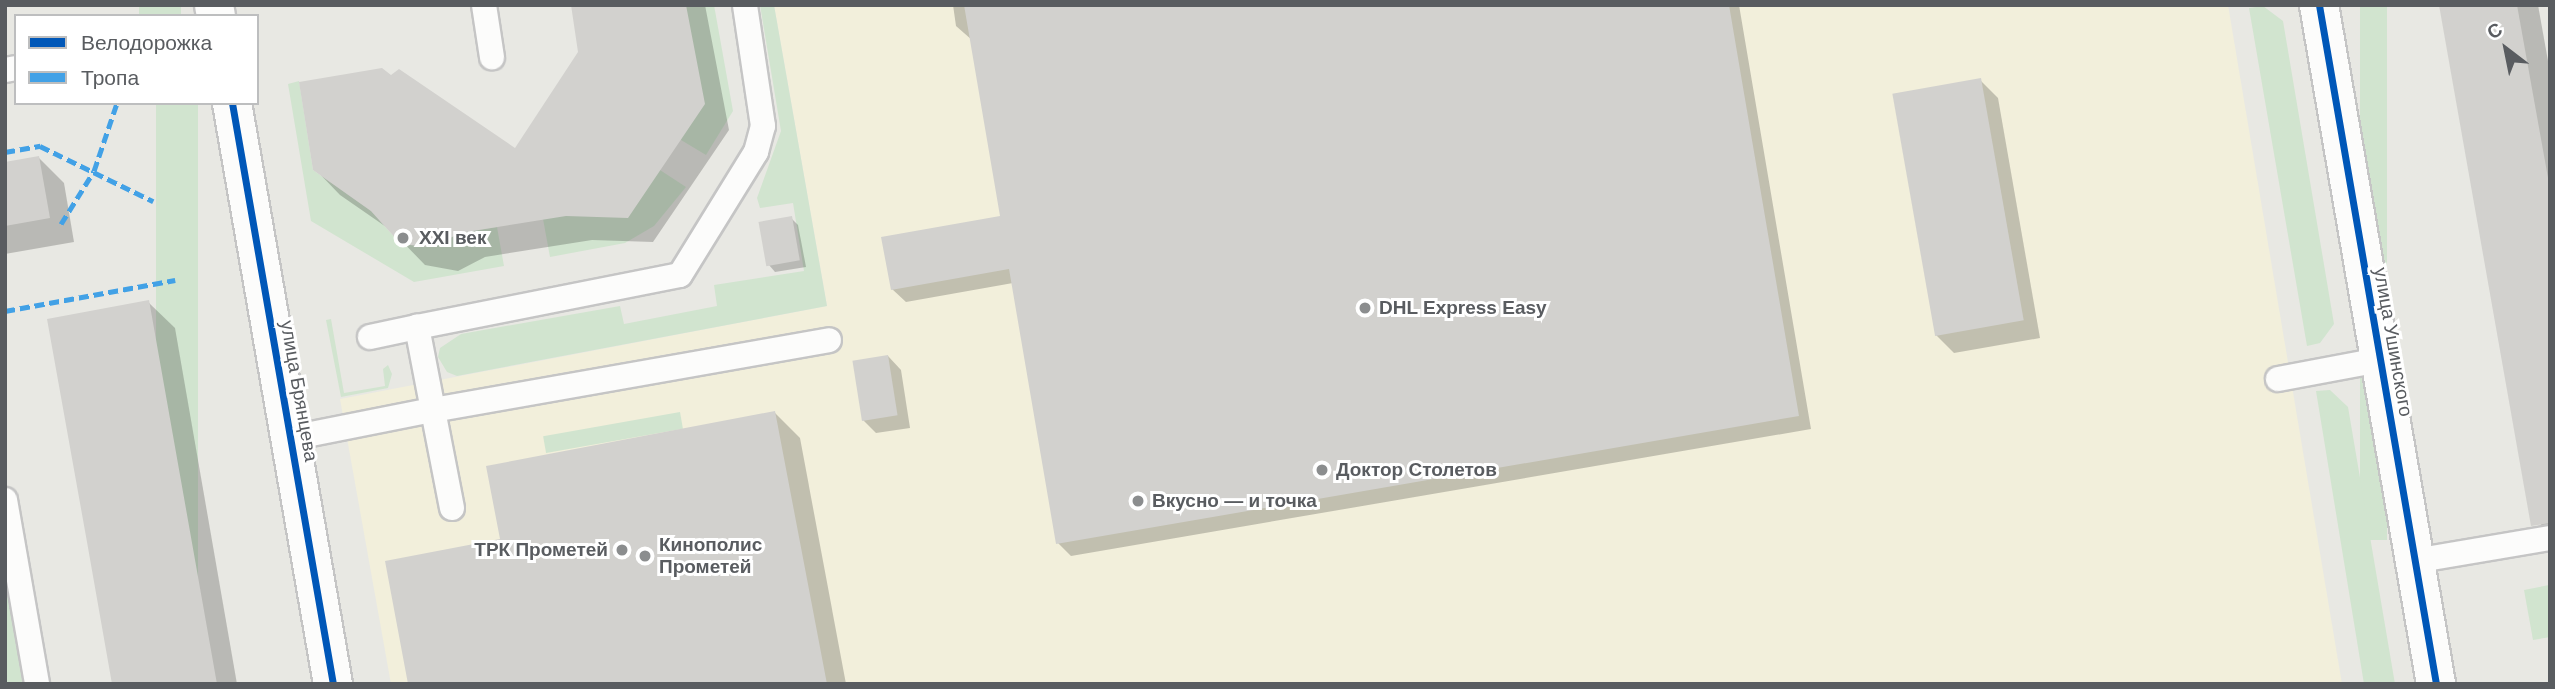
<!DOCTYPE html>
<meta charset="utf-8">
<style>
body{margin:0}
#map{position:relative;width:2555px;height:689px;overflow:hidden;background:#e8e8e3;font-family:Helvetica,sans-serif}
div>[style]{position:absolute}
.commercial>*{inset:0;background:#f2efdb}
.green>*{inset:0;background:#d1e4cf;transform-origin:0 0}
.shadow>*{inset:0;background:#0003}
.building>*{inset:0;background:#d2d1ce;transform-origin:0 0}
.roads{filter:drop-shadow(2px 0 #c5c5c5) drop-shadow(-2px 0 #c5c5c5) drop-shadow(0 2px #c5c5c5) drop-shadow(0 -2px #c5c5c5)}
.lane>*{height:24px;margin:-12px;padding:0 12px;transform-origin:12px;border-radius:12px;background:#fcfcfb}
.street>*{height:38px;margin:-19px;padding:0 19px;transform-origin:19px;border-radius:19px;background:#fcfcfb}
.secondary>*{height:38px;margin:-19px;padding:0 19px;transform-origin:19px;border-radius:19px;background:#fcfcfb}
.quiet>*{height:5px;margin-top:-2.5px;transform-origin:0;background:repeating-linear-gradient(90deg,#42a1e6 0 10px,transparent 0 15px)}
.cycleway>*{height:7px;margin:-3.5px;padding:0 3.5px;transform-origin:3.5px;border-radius:3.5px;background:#0057b8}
.dots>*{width:19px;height:19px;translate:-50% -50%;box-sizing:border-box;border:4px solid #fff;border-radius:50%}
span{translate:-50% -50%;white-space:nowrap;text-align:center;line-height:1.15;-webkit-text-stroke:6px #fff;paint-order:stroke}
.poi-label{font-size:19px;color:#595c60;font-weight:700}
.left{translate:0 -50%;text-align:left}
.right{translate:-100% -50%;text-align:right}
.street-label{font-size:19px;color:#595c60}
.frame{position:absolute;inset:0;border:7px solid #595c60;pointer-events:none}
.legend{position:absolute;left:14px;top:14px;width:245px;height:91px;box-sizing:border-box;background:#fff;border:2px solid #bdbebf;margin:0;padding:9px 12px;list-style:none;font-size:21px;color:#595c60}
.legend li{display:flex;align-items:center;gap:14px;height:35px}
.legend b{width:35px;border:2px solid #bdbebf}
.north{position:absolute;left:2471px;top:14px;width:70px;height:70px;-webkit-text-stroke:5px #fff;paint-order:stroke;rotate:328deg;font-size:19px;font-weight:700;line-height:28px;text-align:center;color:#595c60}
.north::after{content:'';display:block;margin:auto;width:24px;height:32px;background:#595c60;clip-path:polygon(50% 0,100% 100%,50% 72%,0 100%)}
</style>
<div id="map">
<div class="commercial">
<i style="clip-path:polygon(774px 5px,2228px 5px,2342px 684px,391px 684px,340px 399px,827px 306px)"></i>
</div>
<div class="green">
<i style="left:139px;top:5px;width:42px;height:11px"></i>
<i style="clip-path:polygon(686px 5px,714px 5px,733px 111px,706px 155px,681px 140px)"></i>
<i style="clip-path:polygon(760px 5px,774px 5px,827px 306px,457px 376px,447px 372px,438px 357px,440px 348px,461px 334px,620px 306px,624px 324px,717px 306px,714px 285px,804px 271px,793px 203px,760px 208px,757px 198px,781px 131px)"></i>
<i style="left:2360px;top:5px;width:27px;height:535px"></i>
<i style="clip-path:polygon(2263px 6px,2283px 21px,2334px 324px,2320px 343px,2307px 346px,2249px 8px)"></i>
<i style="clip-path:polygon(299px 81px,313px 170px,371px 211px,398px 241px,410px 245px,432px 247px,460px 233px,497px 227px,504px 266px,414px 282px,311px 221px,288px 84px)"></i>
<i style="left:156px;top:103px;width:42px;height:590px"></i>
<i style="clip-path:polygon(660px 170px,686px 187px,654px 226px,625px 243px,550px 257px,543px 219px)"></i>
<i style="clip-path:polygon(331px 319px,344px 393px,385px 386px,383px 369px,388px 365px,392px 374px,388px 388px,341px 397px,326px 320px)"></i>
<i style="clip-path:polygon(2330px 390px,2348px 407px,2395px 684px,2364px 684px,2316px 391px)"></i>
<i style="left:680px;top:412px;width:17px;height:139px;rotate:80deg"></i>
<i style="clip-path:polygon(5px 580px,7px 580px,26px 684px,5px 684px)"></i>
<i style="clip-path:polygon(2549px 585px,2550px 637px,2533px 640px,2524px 590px)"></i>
</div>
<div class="shadow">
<i style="clip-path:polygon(572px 5px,705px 5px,729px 130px,653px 242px,592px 240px,485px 257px,458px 271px,425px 265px,392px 231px,340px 195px,315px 169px,515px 150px,580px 53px)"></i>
<i style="clip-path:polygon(953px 5px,1739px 5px,1811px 429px,1071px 556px,1058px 543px,1013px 283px,906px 302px,892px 289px,1002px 218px,972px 40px,956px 26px)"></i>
<i style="clip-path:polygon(2441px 5px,2538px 5px,2550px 72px,2550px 533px,2530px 514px)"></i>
<i style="clip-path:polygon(1980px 80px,1998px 98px,2040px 338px,1954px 353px,1936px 335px)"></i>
<i style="clip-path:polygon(39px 158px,64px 183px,74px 242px,5px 254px,5px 164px)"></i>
<i style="clip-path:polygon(791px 218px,798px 225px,806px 267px,775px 272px,769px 265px)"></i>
<i style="clip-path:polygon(148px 302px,175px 328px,237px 684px,114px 684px)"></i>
<i style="clip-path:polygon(888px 356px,901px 370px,910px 428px,876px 433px,863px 420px)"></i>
<i style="clip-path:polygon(775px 413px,800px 438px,846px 684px,409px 684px,502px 540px)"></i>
</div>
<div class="building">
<i style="clip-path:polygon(571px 5px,686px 5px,705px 104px,628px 218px,566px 216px,460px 233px,432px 247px,410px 245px,398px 241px,371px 211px,313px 170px,299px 82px,382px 68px,391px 75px,399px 69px,515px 148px,578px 52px)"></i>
<i style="clip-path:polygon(964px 5px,1729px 5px,1799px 416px,1056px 544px,1009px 269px,891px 290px,881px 237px,1000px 216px)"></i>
<i style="clip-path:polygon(2439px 5px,2517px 5px,2550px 189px,2550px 523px,2531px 526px)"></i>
<i style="left:1981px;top:78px;width:246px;height:90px;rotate:80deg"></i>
<i style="clip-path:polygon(39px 156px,50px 218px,5px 226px,5px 162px)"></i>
<i style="left:792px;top:216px;width:45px;height:34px;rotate:80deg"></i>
<i style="clip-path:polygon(149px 300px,217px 684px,112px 684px,87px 542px,47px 319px)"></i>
<i style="left:888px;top:355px;width:61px;height:36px;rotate:81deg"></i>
<i style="clip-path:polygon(775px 411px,827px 684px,408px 684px,385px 561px,500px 539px,486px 466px)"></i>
</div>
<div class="roads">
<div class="lane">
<i style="left:484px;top:5px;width:53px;rotate:81.3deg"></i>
<i style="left:5px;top:70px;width:11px;rotate:-10deg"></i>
<i style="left:370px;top:337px;width:48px;rotate:-12deg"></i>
<i style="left:2278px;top:379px;width:104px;rotate:-10.6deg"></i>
<i style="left:291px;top:438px;width:145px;rotate:-11.2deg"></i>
<i style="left:433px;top:410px;width:85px;rotate:-100.9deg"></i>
<i style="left:417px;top:327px;width:268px;rotate:-11.2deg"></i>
<i style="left:680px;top:275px;width:145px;rotate:-58.3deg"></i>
<i style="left:756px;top:152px;width:27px;rotate:-75deg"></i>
<i style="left:763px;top:126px;width:122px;rotate:-98.5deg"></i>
<i style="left:5px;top:500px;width:187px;rotate:80.1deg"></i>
<i style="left:452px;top:508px;width:100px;rotate:-101deg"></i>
<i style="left:433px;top:410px;width:402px;rotate:-10deg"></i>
<i style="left:2414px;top:561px;width:138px;rotate:-9.6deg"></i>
</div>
<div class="street">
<i style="left:214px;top:5px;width:11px;rotate:80deg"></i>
<i style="left:232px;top:103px;width:590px;rotate:80.14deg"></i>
</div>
<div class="secondary">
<i style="left:2319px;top:5px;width:689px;rotate:80.22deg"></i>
</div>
</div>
<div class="quiet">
<i style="left:5px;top:152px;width:36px;rotate:-10deg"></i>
<i style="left:40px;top:146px;width:126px;rotate:26deg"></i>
<i style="left:61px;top:224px;width:62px;rotate:-58.1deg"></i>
<i style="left:94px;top:171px;width:72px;rotate:-71.3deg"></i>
<i style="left:5px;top:311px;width:173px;rotate:-10.3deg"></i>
</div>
<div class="cycleway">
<i style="left:2319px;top:5px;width:689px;rotate:80.22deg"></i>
<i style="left:232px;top:103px;width:590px;rotate:80.14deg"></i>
</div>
<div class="dots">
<i style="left:403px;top:238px;background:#8b8d8e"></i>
<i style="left:1365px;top:308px;background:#8b8d8e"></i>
<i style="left:1322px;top:470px;background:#8b8d8e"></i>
<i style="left:1138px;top:501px;background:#8b8d8e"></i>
<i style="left:622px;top:550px;background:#8b8d8e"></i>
<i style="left:645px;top:556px;background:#8b8d8e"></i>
</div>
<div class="poi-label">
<span class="left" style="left:419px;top:238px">XXI век</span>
<span class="left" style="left:1379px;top:308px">DHL Express Easy</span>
<span class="left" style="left:1336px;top:470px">Доктор Столетов</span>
<span class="left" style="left:1152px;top:501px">Вкусно — и точка</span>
<span class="left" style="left:659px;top:556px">Кинополис<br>Прометей</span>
<span class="right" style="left:608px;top:550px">ТРК Прометей</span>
</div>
<div class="street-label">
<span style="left:2393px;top:342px;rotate:80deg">улица Ушинского</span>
<span style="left:299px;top:391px;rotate:80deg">улица Брянцева</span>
</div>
<div class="frame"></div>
<ul class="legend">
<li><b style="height:9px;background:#0057b8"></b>Велодорожка</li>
<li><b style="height:9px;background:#42a1e6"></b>Тропа</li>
</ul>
<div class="north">С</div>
</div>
